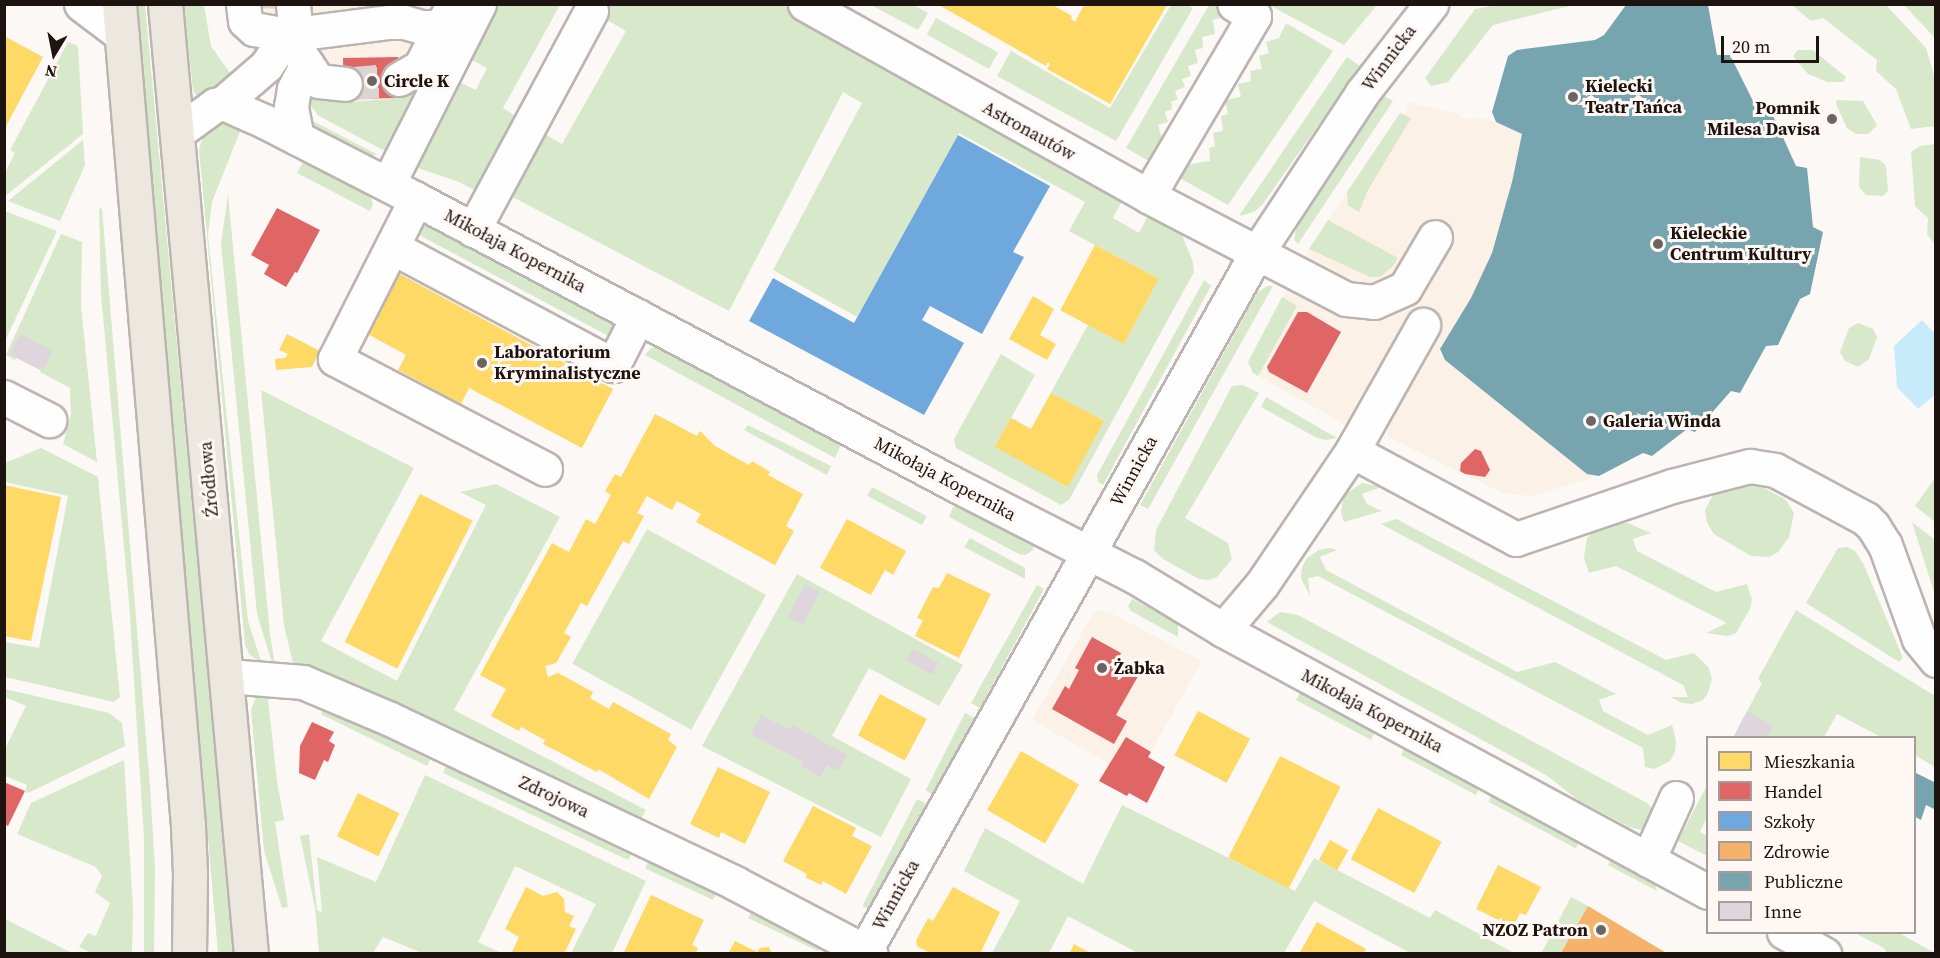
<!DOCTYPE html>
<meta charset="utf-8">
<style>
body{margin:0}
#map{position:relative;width:1940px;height:958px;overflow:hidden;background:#fcf8f6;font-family:"Source Serif 4",serif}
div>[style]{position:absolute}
.commercial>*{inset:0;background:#fcf1e7}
.green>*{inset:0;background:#d7e8cb;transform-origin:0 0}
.water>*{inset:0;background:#c8ebfc}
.homes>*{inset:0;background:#ffd966;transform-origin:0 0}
.shops>*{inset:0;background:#e06666;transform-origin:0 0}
.schools>*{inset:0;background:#6fa8dc}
.health>*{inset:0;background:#f6b26b}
.public>*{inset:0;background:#76a5af}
.building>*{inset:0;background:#ded5dd;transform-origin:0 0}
.minor-tunnel>*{height:33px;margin-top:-16.5px;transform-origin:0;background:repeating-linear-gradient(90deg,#dbd6d3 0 33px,transparent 0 49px)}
.roads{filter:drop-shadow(2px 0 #bbb4b0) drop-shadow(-2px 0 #bbb4b0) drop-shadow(0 2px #bbb4b0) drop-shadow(0 -2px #bbb4b0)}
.minor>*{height:33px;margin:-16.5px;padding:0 16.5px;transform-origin:16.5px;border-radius:16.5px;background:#fffefe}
.major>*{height:33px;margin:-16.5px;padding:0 16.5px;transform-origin:16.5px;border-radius:16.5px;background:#ece8df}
.dots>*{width:16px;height:16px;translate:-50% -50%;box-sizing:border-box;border:3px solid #fef7f4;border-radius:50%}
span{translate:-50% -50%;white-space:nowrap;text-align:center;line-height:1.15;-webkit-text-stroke:6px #fef7f4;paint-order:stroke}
.street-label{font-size:18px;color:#1e140f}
.poi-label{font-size:18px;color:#1e140f;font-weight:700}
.left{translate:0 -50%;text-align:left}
.right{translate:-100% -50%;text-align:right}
.frame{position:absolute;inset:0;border:6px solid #1e140f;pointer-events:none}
.legend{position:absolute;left:1706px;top:736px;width:210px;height:198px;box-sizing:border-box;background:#fef7f4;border:2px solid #a49c98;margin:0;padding:8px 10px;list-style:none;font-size:18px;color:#1e140f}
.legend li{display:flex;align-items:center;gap:12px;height:30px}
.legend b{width:30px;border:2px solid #a49c98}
.north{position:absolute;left:24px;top:24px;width:60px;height:60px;-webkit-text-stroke:4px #fef7f4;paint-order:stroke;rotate:190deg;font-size:16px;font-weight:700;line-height:24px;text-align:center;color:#1e140f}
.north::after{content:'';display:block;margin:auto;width:21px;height:27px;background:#1e140f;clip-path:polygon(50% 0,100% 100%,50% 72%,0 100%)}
.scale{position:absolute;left:1721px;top:36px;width:98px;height:27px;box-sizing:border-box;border:3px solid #1e140f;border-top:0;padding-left:8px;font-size:18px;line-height:21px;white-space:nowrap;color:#1e140f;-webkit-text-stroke:4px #fef7f4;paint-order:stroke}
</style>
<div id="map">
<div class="commercial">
<i style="clip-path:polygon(243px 5px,462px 5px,421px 82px,399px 98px,350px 103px,341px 103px,339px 89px,308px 93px,277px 81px,249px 49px)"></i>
<i style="clip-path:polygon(1408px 102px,1458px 114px,1465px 119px,1475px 117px,1496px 122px,1522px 134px,1505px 212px,1492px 253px,1471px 298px,1440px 349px,1440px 356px,1587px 473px,1593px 475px,1591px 478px,1532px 496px,1502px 493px,1388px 437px,1388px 422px,1362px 408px,1344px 424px,1253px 373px,1248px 362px,1309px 249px,1351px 186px,1357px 189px,1401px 126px)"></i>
<i style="clip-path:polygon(1098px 610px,1111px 613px,1202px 661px,1148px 757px,1110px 764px,1032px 720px,1091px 617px)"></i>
</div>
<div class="green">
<i style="clip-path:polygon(135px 5px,145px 5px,234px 953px,218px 953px)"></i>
<i style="clip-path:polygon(184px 5px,204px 5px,211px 46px,232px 76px,197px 97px,193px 90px)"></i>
<i style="clip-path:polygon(462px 5px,392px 146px,385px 151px,319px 116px,305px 99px,308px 93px,339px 89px,341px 103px,399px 98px,421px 82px)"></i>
<i style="clip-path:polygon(496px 5px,560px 5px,503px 108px,517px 117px,478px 192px,459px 182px,415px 167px,417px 156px,457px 81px,476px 90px,487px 68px,468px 58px)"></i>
<i style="clip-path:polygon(581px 5px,783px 5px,1124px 197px,1113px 218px,1139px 233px,1150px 212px,1179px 228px,1193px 262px,1194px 272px,1069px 500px,1061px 505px,956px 448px,954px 439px,1001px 354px,1035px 375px,1011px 418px,1031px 429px,1088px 325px,1124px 344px,1158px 279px,1069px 231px,1085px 202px,959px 133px,857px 317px,773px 270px,862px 103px,843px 92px,729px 311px,505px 193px,539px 131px,562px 144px,626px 31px)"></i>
<i style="clip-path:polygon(871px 5px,913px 5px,928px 13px,918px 30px)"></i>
<i style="clip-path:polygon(1171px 5px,1187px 5px,1193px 8px,1116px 141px,997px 76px,1011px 51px,1110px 108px)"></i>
<i style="clip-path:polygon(1209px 5px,1216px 5px,1223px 17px,1213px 20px,1215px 34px,1202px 37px,1203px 48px,1195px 50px,1198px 63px,1188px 66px,1191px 76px,1182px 79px,1185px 87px,1175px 91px,1178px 99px,1171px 102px,1172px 109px,1165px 112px,1168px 122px,1158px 125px,1166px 152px,1157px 166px,1126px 148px)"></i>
<i style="clip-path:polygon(1269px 5px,1377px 5px,1344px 45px)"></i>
<i style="clip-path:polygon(1497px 5px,1574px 5px,1493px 25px,1448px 82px,1431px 86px,1425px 78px,1475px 9px)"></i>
<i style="clip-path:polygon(1792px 5px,1886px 5px,1926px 48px,1935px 79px,1935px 126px,1911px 129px,1896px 89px,1876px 71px,1877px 60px,1823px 18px,1811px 21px)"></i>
<i style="clip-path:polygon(1904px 5px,1935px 5px,1935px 38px)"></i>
<i style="left:936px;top:18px;width:71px;height:19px;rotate:29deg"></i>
<i style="clip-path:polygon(1286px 23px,1333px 51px,1228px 205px,1174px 175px,1185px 165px,1210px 161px,1209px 148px,1215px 146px,1213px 133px,1223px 131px,1221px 116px,1228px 114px,1225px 100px,1241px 97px,1238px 84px,1251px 81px,1250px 71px,1262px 69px,1259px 56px,1269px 53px,1266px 42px,1279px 38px)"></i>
<i style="clip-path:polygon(68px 42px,78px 46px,83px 134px,5px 196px,5px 173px,15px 153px,10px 150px)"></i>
<i style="clip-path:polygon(1798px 50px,1813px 50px,1846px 77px,1843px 82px,1827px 82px,1808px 74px,1793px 56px)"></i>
<i style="clip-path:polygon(1347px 57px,1360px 66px,1262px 205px,1254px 212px,1239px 216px)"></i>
<i style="clip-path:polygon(1384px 96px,1393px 101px,1298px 244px,1294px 240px,1298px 221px)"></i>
<i style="clip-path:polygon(1837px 100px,1863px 101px,1877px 125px,1869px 134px,1856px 134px,1847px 128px,1836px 104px)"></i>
<i style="clip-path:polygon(1400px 113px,1411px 118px,1367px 192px,1359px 212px,1348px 205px,1347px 192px)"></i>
<i style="clip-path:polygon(228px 120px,243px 124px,212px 202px,208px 235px,248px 621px,262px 664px,249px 654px,245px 645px,199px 150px,205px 130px)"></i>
<i style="clip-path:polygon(315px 122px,378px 155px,361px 155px,314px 130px,308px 123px)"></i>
<i style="clip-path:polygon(83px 140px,85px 165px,60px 221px,8px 201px)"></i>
<i style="clip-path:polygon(1935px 144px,1936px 144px,1935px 245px,1927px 234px,1928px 218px,1915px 206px,1911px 152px,1920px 146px)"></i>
<i style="clip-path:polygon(1860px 157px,1880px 160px,1886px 166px,1888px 191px,1883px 196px,1866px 195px,1859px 187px)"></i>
<i style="clip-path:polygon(309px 159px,369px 191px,373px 205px,370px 211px,297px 173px,304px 161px)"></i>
<i style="clip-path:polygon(228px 194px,270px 634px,275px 665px,273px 666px,257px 614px,221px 243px)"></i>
<i style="clip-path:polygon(102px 208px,150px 786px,155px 869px,154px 953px,144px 953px,144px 838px,129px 602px,101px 294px,99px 209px)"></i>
<i style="clip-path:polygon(5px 211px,57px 231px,5px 341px)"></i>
<i style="clip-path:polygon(1328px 220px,1398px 258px,1393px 266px,1380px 277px,1370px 277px,1309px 249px)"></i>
<i style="clip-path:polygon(429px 224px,613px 321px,617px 327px,614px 339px,419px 235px,421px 229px)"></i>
<i style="clip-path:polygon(61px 234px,82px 242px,81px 306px,97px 462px,63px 444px,71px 415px,70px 388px,40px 372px,49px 354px,26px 342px,15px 360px,6px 355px)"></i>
<i style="clip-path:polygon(1204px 280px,1211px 286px,1103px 485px,1098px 482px,1097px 475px)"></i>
<i style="clip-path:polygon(1267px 286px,1273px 286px,1148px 509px,1140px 505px,1257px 293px)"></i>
<i style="clip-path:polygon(1282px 297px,1297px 306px,1258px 376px,1253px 373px,1248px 362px)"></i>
<i style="clip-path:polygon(1858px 323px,1873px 329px,1877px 337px,1869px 359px,1858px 367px,1845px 361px,1840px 352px,1849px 328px)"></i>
<i style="clip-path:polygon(661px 347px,839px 441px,840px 447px,835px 458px,645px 355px,651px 348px)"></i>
<i style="clip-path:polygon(1243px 385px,1259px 393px,1185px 518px,1228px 543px,1232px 559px,1217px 577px,1209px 580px,1199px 579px,1163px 559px,1154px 550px,1156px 530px,1232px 386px)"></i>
<i style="clip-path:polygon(261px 390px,414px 468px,321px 641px,397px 681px,486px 505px,460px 492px,496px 484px,560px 517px,454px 710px,646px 810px,637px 825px,294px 667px,284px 626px)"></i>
<i style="clip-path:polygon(1266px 397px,1337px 438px,1326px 440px,1317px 438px,1261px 407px)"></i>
<i style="clip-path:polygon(748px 425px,831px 466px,827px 475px,744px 430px)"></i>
<i style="clip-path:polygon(41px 448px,98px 477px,120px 697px,114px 702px,5px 677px,5px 642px,39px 648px,68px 496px,5px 482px,5px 463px)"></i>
<i style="clip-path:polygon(1935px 478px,1935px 522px,1915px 506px)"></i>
<i style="clip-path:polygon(1754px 482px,1786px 500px,1794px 513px,1789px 537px,1778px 552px,1769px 557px,1751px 556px,1714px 534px,1707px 523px,1705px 510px,1715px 491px)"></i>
<i style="clip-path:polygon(1362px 483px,1381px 487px,1362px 494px,1367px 504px,1382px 511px,1344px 522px,1341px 512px,1344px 495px)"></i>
<i style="left:872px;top:487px;width:62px;height:10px;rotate:28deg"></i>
<i style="clip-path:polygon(961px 506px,1034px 544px,1033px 550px,1026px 555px,1019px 554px,949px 517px,953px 507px)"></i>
<i style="clip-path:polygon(1396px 519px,1666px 660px,1694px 653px,1709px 668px,1712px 679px,1708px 693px,1703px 700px,1692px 704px,1682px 703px,1670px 697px,1688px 697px,1683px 685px,1381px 524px)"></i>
<i style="clip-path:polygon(1912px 522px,1935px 540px,1935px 595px)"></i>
<i style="clip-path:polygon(1614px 523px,1628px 523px,1651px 533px,1633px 539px,1637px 551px,1716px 592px,1747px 584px,1752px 600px,1750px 609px,1736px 633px,1728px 636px,1706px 633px,1727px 623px,1616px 566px,1589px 573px,1584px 558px,1587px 538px,1597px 528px)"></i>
<i style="left:647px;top:529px;width:136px;height:154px;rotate:29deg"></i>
<i style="clip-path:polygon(970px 538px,1025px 568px,1025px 579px,964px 547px)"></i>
<i style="clip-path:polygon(1847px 547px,1855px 551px,1863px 563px,1903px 658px,1899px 662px,1806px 603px,1838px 548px)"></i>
<i style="clip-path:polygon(1330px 548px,1337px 550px,1320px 557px,1326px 570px,1517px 672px,1555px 662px,1616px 694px,1599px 700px,1603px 711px,1648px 735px,1672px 725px,1676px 741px,1675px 752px,1670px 761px,1654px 769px,1645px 767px,1643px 748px,1318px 576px,1308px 578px,1310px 596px,1301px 578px,1302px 567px,1307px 558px,1319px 550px)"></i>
<i style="clip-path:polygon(797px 574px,963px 665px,939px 706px,869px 668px,832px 736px,911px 779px,881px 837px,702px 746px)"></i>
<i style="clip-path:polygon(1037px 585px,1044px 589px,980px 708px,971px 703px)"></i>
<i style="clip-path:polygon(1132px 599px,1178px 623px,1178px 637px,1131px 611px,1128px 606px)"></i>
<i style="clip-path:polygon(1796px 610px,1935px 696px,1935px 767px,1915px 755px,1914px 738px,1881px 737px,1837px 714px,1824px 737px,1733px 738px,1762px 683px,1758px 679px)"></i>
<i style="clip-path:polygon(1280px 612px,1298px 615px,1647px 803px,1655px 811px,1651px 832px,1629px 827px,1578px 800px,1546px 775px,1267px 622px)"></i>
<i style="clip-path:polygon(1264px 632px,1536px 778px,1546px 793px,1265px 637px)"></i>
<i style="clip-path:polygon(5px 689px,109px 713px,122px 723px,125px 746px,28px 793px,25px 790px,27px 785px,5px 776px,5px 749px,26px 706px,5px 697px)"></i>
<i style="clip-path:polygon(1307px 689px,1375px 731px,1371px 740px,1296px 700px,1301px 691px)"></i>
<i style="clip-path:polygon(267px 690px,277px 781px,284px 820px,275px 822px,288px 907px,282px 908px,264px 851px,251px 710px,257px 694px)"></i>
<i style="left:324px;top:708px;width:118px;height:7px;rotate:26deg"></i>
<i style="left:965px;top:713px;width:11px;height:87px;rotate:27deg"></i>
<i style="clip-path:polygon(1411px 745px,1480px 786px,1476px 795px,1401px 755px,1405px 747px)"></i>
<i style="clip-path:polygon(124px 760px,133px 908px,132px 953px,91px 953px,79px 947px,88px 933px,96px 936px,110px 903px,95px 892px,102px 876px,96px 867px,17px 834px,31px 803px)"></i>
<i style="clip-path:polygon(446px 766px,625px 852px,631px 855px,628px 860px,443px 773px)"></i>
<i style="clip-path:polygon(425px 775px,646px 881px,612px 953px,571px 953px,596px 904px,515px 866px,478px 942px,501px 953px,422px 953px,383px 937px,373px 953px,319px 953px,315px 908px,300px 836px,309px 834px,317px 910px,322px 912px,317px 857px,376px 882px)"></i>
<i style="clip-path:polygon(1707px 785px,1707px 817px,1700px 832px,1707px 836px,1707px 856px,1678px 841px)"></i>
<i style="left:1493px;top:793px;width:99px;height:10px;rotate:28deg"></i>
<i style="left:917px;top:799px;width:11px;height:120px;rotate:27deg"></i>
<i style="clip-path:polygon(1122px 805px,1295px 891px,1314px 858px,1430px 918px,1435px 910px,1514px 953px,1410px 953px,1314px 901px,1284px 953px,1138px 953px,1068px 916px,1049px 953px,992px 953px,1020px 901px,964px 871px,985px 828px,1083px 884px)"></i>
<i style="clip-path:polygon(1613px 857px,1652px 872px,1657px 891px,1608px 865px)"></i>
<i style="left:648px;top:862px;width:75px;height:7px;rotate:25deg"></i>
<i style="clip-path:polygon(1571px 897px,1588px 906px,1560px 953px,1541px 954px)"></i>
<i style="clip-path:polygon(752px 911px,822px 946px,818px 951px,748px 918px)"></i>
<i style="clip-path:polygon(4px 919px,5px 919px,72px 953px,5px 953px)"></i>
<i style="clip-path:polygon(1855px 933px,1899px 933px,1935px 953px,1887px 953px,1884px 948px)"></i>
</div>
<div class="water">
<i style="clip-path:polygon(1922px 320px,1935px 334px,1936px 394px,1918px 409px,1897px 387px,1894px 346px)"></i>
</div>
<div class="homes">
<i style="clip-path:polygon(937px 4px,1051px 4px,1072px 16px,1071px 19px,1075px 22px,1084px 5px,1167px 5px,1110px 104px,1047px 69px,1050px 64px,1048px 62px,1046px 66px)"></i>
<i style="clip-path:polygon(4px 36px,43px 57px,4px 130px)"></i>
<i style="left:1095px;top:245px;width:72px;height:74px;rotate:28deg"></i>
<i style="clip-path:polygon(396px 272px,613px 389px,582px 448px,469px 388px,461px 404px,398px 370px,406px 355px,364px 332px)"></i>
<i style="clip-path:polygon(1033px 296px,1054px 309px,1040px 335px,1056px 344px,1047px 360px,1009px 339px)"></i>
<i style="clip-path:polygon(287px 334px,320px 351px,312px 367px,276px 370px,275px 359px,285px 358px,288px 354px,279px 350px)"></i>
<i style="clip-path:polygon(1051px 393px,1104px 421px,1068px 487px,995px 447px,1011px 418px,1031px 429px)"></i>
<i style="clip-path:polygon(655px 414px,697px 436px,700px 431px,715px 446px,749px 465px,752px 461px,770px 472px,768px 475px,803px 494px,786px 526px,794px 531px,775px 565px,696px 522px,701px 514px,677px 501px,672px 510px,647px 496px,637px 513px,644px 516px,629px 544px,623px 541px,587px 606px,581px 603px,564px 633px,571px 637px,556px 663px,545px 666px,548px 677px,558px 673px,593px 692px,590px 698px,609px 709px,613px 702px,671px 734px,668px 740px,677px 747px,649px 799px,598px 769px,597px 772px,543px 744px,545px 740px,521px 727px,519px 731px,491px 716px,506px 689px,480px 675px,552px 543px,569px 552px,586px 519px,595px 524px,611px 495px,605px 491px,615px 474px,621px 477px)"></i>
<i style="clip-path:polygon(4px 485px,61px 497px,31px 641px,4px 636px)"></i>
<i style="left:420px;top:494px;width:59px;height:166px;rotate:27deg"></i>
<i style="clip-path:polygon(847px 519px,906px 551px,893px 575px,885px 570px,871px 595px,820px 568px)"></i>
<i style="clip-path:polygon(947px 573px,991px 594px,959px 658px,915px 636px,923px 620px,917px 618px,933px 587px,939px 588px)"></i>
<i style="left:880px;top:694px;width:53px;height:47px;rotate:28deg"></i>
<i style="left:1198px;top:711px;width:59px;height:50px;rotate:28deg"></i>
<i style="left:1021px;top:751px;width:67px;height:68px;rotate:30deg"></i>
<i style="left:1280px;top:756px;width:68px;height:114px;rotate:27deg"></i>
<i style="clip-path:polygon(718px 767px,770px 792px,745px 844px,721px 832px,719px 838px,690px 824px)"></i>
<i style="left:358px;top:793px;width:46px;height:48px;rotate:26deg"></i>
<i style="clip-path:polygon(813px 806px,856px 828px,852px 836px,872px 846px,846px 894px,823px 881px,821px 885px,805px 877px,807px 874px,783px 861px)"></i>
<i style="left:1378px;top:808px;width:72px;height:58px;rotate:28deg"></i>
<i style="left:1330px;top:840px;width:21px;height:23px;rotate:29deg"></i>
<i style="clip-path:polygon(1498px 865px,1541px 887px,1526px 915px,1520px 913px,1513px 927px,1476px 909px)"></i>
<i style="clip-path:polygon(526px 887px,543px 896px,557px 892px,564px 899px,565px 912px,574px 916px,569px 926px,576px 929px,564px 954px,511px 954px,519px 937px,505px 929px)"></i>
<i style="clip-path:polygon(953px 887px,1000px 912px,980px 954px,932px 954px,917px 946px,916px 941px,928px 918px,933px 921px)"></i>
<i style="clip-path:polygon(651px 895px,704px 920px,692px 945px,698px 948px,695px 954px,623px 954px)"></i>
<i style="clip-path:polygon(1317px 922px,1366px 949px,1363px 954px,1299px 954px)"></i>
<i style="clip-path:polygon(735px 941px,757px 952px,760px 948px,769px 947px,772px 954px,728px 954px)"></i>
<i style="clip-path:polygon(1074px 944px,1092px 954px,1069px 954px)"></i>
</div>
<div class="shops">
<i style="left:398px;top:57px;width:41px;height:55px;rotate:89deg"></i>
<i style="clip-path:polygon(277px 208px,320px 230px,297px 273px,295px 272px,286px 287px,264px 274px,269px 265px,251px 255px)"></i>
<i style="clip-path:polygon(1298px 312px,1307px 312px,1341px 332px,1307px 393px,1269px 372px,1267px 367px)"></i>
<i style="clip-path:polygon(1475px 449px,1481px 451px,1490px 470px,1485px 477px,1465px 474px,1460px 471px,1461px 463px)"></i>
<i style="clip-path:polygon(1092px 637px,1121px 653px,1119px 658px,1141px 671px,1116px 715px,1127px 721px,1114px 744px,1052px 709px,1065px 686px,1069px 689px,1079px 670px,1075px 668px)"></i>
<i style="clip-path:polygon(312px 722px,334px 732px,329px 741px,335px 745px,328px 762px,324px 760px,315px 780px,299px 773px,300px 746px)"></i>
<i style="clip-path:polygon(1126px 737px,1151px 752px,1148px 757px,1165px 767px,1147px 803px,1129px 793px,1127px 796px,1099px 781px)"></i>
<i style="clip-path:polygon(4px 782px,25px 791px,8px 826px,4px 824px)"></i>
</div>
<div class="schools">
<i style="clip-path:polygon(958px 135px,1050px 186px,1013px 252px,1024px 257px,982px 334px,930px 306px,922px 320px,964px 343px,924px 415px,749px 321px,773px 278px,854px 323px)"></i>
</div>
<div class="health">
<i style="clip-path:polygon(1588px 906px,1668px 954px,1560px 954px)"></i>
</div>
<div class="public">
<i style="clip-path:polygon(1626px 5px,1708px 5px,1717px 55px,1730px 55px,1756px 107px,1770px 109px,1796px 166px,1807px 168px,1813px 227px,1823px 232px,1810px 294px,1800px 299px,1778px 345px,1766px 346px,1740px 393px,1731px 391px,1695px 432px,1687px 429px,1652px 456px,1643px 453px,1599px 476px,1587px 474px,1445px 360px,1440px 349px,1471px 298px,1492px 253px,1512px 182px,1522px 134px,1496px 122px,1492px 112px,1508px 56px,1517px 50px,1595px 40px,1604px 35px)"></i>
<i style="clip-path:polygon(1914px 772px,1936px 783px,1936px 810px,1926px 805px,1921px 820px,1914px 816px)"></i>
</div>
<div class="building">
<i style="left:20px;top:334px;width:37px;height:23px;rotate:27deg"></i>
<i style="left:805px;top:584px;width:17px;height:37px;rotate:28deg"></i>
<i style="left:913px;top:649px;width:29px;height:13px;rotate:29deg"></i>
<i style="clip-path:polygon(1747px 711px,1774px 726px,1767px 738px,1733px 738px)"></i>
<i style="clip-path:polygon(761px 715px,790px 730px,793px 725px,847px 755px,838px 771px,827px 765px,820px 777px,801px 766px,803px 762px,751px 734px)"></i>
</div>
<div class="minor-tunnel">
<i style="left:267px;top:4px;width:4px;rotate:90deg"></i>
<i style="left:345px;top:84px;width:54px;rotate:-5.3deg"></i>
</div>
<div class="roads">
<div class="minor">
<i style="left:81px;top:4px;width:51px;rotate:37.1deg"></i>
<i style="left:243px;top:4px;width:17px;rotate:83deg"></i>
<i style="left:245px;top:21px;width:12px;rotate:42deg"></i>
<i style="left:254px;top:29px;width:34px;rotate:10deg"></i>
<i style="left:287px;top:35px;width:103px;rotate:-7.3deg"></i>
<i style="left:389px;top:22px;width:15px"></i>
<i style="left:404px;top:22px;width:19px;rotate:16deg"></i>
<i style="left:422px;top:27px;width:15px"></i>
<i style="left:437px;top:27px;width:12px;rotate:-42deg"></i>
<i style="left:805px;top:4px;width:393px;rotate:29.2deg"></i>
<i style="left:1148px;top:196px;width:223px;rotate:27.5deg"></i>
<i style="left:1346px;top:299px;width:28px;rotate:6deg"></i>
<i style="left:1374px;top:302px;width:34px;rotate:-24deg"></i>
<i style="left:1405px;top:288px;width:59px;rotate:-59.5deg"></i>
<i style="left:293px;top:5px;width:29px;rotate:84deg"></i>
<i style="left:287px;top:35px;width:55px;rotate:56deg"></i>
<i style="left:318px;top:81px;width:27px;rotate:6deg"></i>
<i style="left:399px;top:79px;width:24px;rotate:-30deg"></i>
<i style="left:420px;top:67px;width:64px;rotate:-62.2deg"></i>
<i style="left:223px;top:103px;width:57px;rotate:-40.7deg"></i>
<i style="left:266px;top:66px;width:37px;rotate:-56deg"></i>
<i style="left:178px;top:132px;width:46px;rotate:-36.1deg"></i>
<i style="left:215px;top:105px;width:8px;rotate:-14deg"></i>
<i style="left:223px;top:103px;width:47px;rotate:23.8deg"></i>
<i style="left:266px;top:122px;width:169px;rotate:27.2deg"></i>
<i style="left:416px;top:199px;width:611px;rotate:27.91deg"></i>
<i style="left:956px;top:485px;width:200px;rotate:27.1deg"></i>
<i style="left:1134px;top:576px;width:104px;rotate:31.2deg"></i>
<i style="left:1223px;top:630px;width:551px;rotate:28.38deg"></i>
<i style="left:297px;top:138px;width:32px;rotate:-101deg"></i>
<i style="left:291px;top:107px;width:18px;rotate:-81deg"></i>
<i style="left:294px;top:89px;width:28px;rotate:-63deg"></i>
<i style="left:388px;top:184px;width:202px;rotate:-63.2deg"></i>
<i style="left:1148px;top:196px;width:209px;rotate:-59.5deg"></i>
<i style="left:1254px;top:16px;width:23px;rotate:-149deg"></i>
<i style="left:416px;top:199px;width:179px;rotate:116.9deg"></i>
<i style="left:335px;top:359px;width:237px;rotate:27.6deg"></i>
<i style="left:473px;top:230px;width:249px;rotate:-61.7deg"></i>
<i style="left:392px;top:247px;width:251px;rotate:28.1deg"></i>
<i style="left:613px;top:365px;width:55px;rotate:-63deg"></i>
<i style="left:4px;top:397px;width:51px;rotate:27.1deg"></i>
<i style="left:1352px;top:451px;width:145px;rotate:-60.6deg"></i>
<i style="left:1223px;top:630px;width:60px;rotate:-49.7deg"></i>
<i style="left:1262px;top:584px;width:161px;rotate:-55.9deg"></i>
<i style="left:1352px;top:451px;width:186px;rotate:28.2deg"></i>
<i style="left:1516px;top:539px;width:165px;rotate:-18.8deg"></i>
<i style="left:1672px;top:486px;width:81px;rotate:-14.4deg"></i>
<i style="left:1750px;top:466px;width:25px;rotate:9deg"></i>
<i style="left:1775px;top:470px;width:103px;rotate:28.3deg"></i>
<i style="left:1866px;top:519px;width:10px;rotate:45deg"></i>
<i style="left:1873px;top:526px;width:22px;rotate:58deg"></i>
<i style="left:1885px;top:545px;width:100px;rotate:70.1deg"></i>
<i style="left:1919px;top:639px;width:27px;rotate:51deg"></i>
<i style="left:227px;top:676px;width:76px;rotate:4.5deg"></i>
<i style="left:303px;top:682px;width:95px;rotate:23deg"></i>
<i style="left:390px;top:719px;width:382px;rotate:25.4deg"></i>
<i style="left:735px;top:883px;width:153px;rotate:27.7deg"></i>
<i style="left:1648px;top:860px;width:68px;rotate:-65.7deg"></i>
<i style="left:1784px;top:932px;width:46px;rotate:28.8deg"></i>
<i style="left:863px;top:954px;width:803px;rotate:-60.69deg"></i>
<i style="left:1256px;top:254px;width:193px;rotate:-56.6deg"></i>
<i style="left:1362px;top:93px;width:113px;rotate:-52.2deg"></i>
</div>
<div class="major">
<i style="left:119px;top:4px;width:825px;rotate:85.2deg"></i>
<i style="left:188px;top:826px;width:48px;rotate:87.6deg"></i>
<i style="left:190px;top:874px;width:80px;rotate:90.7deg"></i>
<i style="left:165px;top:4px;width:954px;rotate:84.83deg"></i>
</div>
</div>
<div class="dots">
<i style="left:372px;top:81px;background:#6c6460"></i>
<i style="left:1573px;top:97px;background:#6c6460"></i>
<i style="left:1832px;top:119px;background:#6c6460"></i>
<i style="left:1658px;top:244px;background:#6c6460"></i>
<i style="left:482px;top:363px;background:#6c6460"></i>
<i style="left:1591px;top:421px;background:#6c6460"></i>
<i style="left:1102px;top:668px;background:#6c6460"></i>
<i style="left:1601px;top:930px;background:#6c6460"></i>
</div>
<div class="street-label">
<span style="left:1389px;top:58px;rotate:-53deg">Winnicka</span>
<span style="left:1029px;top:131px;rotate:29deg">Astronautów</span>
<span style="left:515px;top:251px;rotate:28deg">Mikołaja Kopernika</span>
<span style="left:1134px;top:471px;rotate:-61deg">Winnicka</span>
<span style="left:209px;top:479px;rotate:-95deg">Źródłowa</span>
<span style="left:945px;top:479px;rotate:28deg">Mikołaja Kopernika</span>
<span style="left:1372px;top:711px;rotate:28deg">Mikołaja Kopernika</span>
<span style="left:554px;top:797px;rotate:25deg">Zdrojowa</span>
<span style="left:896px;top:895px;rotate:-61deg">Winnicka</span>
</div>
<div class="poi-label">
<span class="left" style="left:384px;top:81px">Circle K</span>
<span class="left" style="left:1585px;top:97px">Kielecki<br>Teatr Tańca</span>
<span class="right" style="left:1820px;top:119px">Pomnik<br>Milesa Davisa</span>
<span class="left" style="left:1670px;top:244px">Kieleckie<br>Centrum Kultury</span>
<span class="left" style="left:494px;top:363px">Laboratorium<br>Kryminalistyczne</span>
<span class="left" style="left:1603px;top:421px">Galeria Winda</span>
<span class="left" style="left:1114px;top:668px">Żabka</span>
<span class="right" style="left:1588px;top:930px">NZOZ Patron</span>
</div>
<div class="frame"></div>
<ul class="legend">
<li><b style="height:16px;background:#ffd966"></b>Mieszkania</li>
<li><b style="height:16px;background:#e06666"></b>Handel</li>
<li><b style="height:16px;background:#6fa8dc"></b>Szkoły</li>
<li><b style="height:16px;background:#f6b26b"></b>Zdrowie</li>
<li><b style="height:16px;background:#76a5af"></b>Publiczne</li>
<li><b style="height:16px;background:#ded5dd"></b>Inne</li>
</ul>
<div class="north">N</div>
<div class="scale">20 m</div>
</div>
